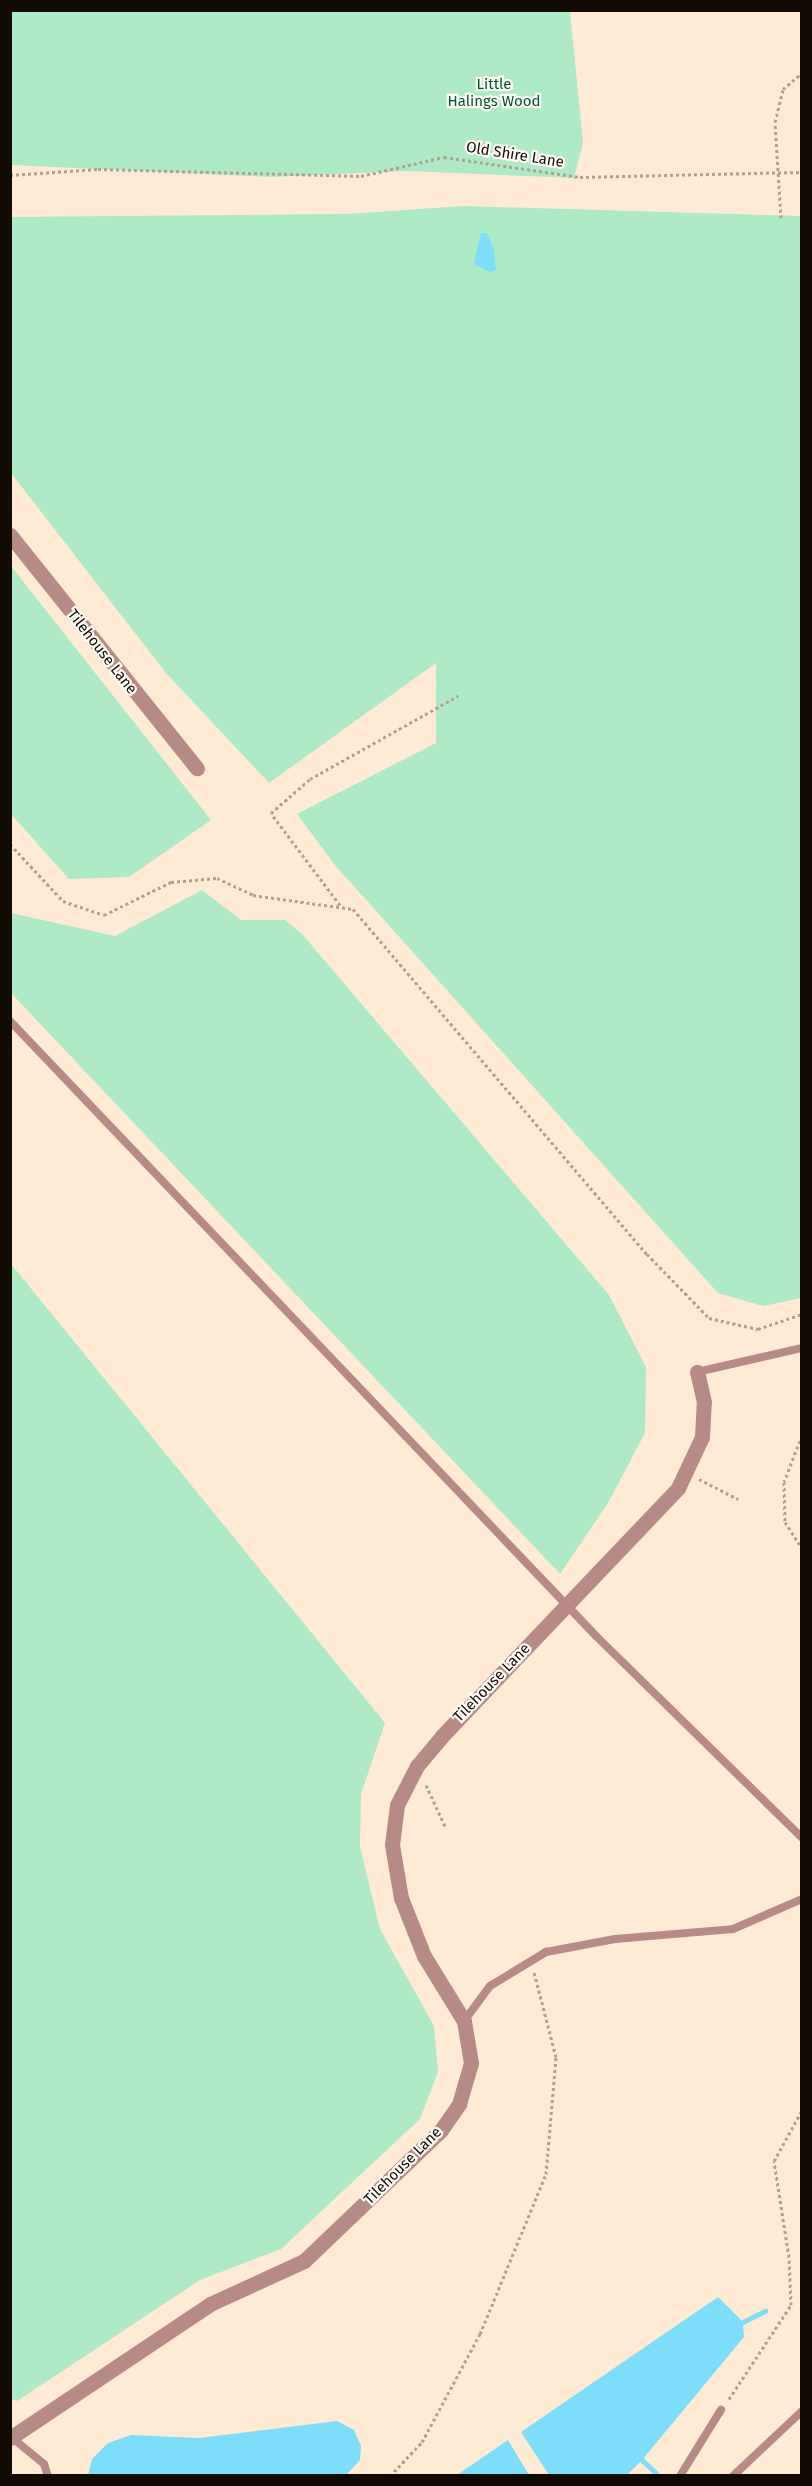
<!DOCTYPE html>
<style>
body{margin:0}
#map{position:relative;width:812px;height:2486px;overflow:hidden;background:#ffebd4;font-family:"Fira Sans",sans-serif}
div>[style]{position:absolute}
.green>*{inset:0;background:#adeac5}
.water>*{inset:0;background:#7eddf9}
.stream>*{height:5px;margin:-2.5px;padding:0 2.5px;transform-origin:2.5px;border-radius:2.5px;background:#7eddf9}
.path>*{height:3px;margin-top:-1.5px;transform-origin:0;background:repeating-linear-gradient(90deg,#b0a18f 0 3px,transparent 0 6px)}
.lane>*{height:8px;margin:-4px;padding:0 4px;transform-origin:4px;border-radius:4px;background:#b78a85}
.street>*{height:15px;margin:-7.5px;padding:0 7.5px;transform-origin:7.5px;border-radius:7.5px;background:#b78a85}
span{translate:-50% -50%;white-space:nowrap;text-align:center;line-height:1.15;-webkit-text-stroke:4.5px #fffbf6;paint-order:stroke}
.park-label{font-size:15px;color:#035432}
.street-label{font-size:15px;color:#110b04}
.frame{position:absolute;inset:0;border:12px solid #110b04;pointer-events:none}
</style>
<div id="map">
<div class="green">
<i style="clip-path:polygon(10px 11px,570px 11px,583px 143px,574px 178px,407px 171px,272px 177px,11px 165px)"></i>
<i style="clip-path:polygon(462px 206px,801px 216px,801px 1298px,763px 1306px,718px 1293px,334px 864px,297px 814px,436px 743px,436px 663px,269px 783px,166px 673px,11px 473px,11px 217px,348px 214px)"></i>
<i style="clip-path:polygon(11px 566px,211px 820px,129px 877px,69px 879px,11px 814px)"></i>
<i style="clip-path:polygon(202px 890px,241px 920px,285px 920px,302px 934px,609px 1295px,646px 1367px,645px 1433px,608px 1503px,560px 1574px,11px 993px,11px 913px,115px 936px)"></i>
<i style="clip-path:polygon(11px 1264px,385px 1723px,361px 1794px,360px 1847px,380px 1929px,434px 2026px,438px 2072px,420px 2119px,281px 2249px,200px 2280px,17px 2401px,10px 2398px)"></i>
</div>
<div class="water">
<i style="clip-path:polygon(481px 233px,487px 233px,494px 250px,496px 270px,490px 272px,474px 264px)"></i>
<i style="clip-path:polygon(718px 2297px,743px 2322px,744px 2337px,642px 2460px,627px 2475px,549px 2475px,521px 2432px)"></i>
<i style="clip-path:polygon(337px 2421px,354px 2430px,361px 2446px,360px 2460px,346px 2475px,88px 2475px,92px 2459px,108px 2443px,131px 2435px,199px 2438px)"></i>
<i style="clip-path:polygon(508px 2440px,529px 2475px,457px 2475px)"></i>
</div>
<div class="stream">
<i style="left:743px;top:2322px;width:25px;rotate:-27deg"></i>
<i style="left:642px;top:2460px;width:19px;rotate:43deg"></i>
</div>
<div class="path">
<i style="left:10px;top:12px;width:3px;rotate:-45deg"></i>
<i style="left:10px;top:175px;width:88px;rotate:-3.9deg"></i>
<i style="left:98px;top:169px;width:263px;rotate:1.5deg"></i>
<i style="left:361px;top:176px;width:85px;rotate:-12.9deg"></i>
<i style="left:444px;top:157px;width:137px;rotate:8.4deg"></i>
<i style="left:580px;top:177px;width:222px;rotate:-1.3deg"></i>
<i style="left:781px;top:218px;width:96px;rotate:-93.6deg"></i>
<i style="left:775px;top:122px;width:34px;rotate:-76deg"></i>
<i style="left:783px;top:89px;width:25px;rotate:-40deg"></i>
<i style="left:10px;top:844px;width:78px;rotate:47.1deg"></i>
<i style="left:63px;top:901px;width:43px;rotate:18.9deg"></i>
<i style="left:104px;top:915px;width:75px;rotate:-26.2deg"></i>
<i style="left:171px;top:882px;width:46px;rotate:-5deg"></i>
<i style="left:217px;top:878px;width:40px;rotate:25deg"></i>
<i style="left:253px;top:895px;width:101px;rotate:8deg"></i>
<i style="left:353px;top:909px;width:453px;rotate:49.6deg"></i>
<i style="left:647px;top:1254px;width:89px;rotate:45.9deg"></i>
<i style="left:709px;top:1318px;width:50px;rotate:12.7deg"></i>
<i style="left:758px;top:1329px;width:46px;rotate:-18.8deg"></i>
<i style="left:340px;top:905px;width:115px;rotate:-126.9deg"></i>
<i style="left:271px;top:813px;width:52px;rotate:-41.1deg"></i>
<i style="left:310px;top:779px;width:170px;rotate:-29.3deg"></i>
<i style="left:802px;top:1435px;width:50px;rotate:111deg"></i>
<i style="left:784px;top:1482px;width:40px;rotate:88.6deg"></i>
<i style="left:785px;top:1522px;width:31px;rotate:57deg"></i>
<i style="left:699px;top:1479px;width:44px;rotate:27.1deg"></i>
<i style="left:426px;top:1785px;width:45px;rotate:65.1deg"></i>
<i style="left:729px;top:2399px;width:113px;rotate:-56.6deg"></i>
<i style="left:791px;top:2305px;width:48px;rotate:-92.4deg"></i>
<i style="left:789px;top:2257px;width:97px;rotate:-98.9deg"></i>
<i style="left:774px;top:2161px;width:58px;rotate:-61.2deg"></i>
<i style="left:390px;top:2476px;width:47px;rotate:-46.7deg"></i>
<i style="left:422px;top:2442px;width:123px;rotate:-61.8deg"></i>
<i style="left:480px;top:2334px;width:173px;rotate:-67.6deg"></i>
<i style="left:546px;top:2174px;width:117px;rotate:-85.1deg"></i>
<i style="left:556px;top:2057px;width:88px;rotate:-104.5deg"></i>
</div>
<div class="lane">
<i style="left:10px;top:1021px;width:849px;rotate:46.38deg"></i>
<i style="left:596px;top:1636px;width:289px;rotate:44.4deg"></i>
<i style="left:697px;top:1372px;width:108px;rotate:-12.9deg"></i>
<i style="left:464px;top:2021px;width:44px;rotate:-53.4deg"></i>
<i style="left:490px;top:1986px;width:66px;rotate:-31.3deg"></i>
<i style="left:546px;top:1952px;width:70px;rotate:-10.7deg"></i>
<i style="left:615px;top:1939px;width:118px;rotate:-4.8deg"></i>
<i style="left:733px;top:1929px;width:75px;rotate:-23.5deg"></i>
<i style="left:10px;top:2436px;width:44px;rotate:39.5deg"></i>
<i style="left:44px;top:2464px;width:13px;rotate:72deg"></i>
<i style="left:680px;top:2476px;width:78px;rotate:-58.2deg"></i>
<i style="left:733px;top:2476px;width:95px;rotate:-43.3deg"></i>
</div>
<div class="street">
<i style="left:10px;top:535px;width:299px;rotate:51.3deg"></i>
<i style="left:10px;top:2438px;width:241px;rotate:-33.8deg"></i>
<i style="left:210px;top:2304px;width:103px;rotate:-24.6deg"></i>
<i style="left:304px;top:2261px;width:190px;rotate:-43.7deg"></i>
<i style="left:441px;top:2130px;width:32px;rotate:-55deg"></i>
<i style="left:459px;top:2104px;width:43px;rotate:-73.7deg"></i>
<i style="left:471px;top:2063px;width:43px;rotate:-99.5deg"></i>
<i style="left:464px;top:2021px;width:76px;rotate:-121.6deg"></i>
<i style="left:424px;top:1956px;width:62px;rotate:-111.6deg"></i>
<i style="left:401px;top:1898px;width:54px;rotate:-99.6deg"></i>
<i style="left:392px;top:1845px;width:40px;rotate:-82.9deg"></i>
<i style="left:397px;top:1805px;width:44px;rotate:-62.9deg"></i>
<i style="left:417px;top:1766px;width:39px;rotate:-50deg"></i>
<i style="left:442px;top:1736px;width:342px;rotate:-46.4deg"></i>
<i style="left:678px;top:1488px;width:56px;rotate:-64.8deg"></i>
<i style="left:702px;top:1437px;width:35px;rotate:-87deg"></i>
<i style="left:704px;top:1402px;width:31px;rotate:-103deg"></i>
</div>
<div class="park-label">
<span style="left:494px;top:93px">Little<br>Halings Wood</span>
</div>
<div class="street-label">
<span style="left:515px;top:155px;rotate:9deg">Old Shire Lane</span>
<span style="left:102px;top:652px;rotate:52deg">Tilehouse Lane</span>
<span style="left:492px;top:1683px;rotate:-46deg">Tilehouse Lane</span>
<span style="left:403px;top:2166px;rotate:-45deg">Tilehouse Lane</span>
</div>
<div class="frame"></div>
</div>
